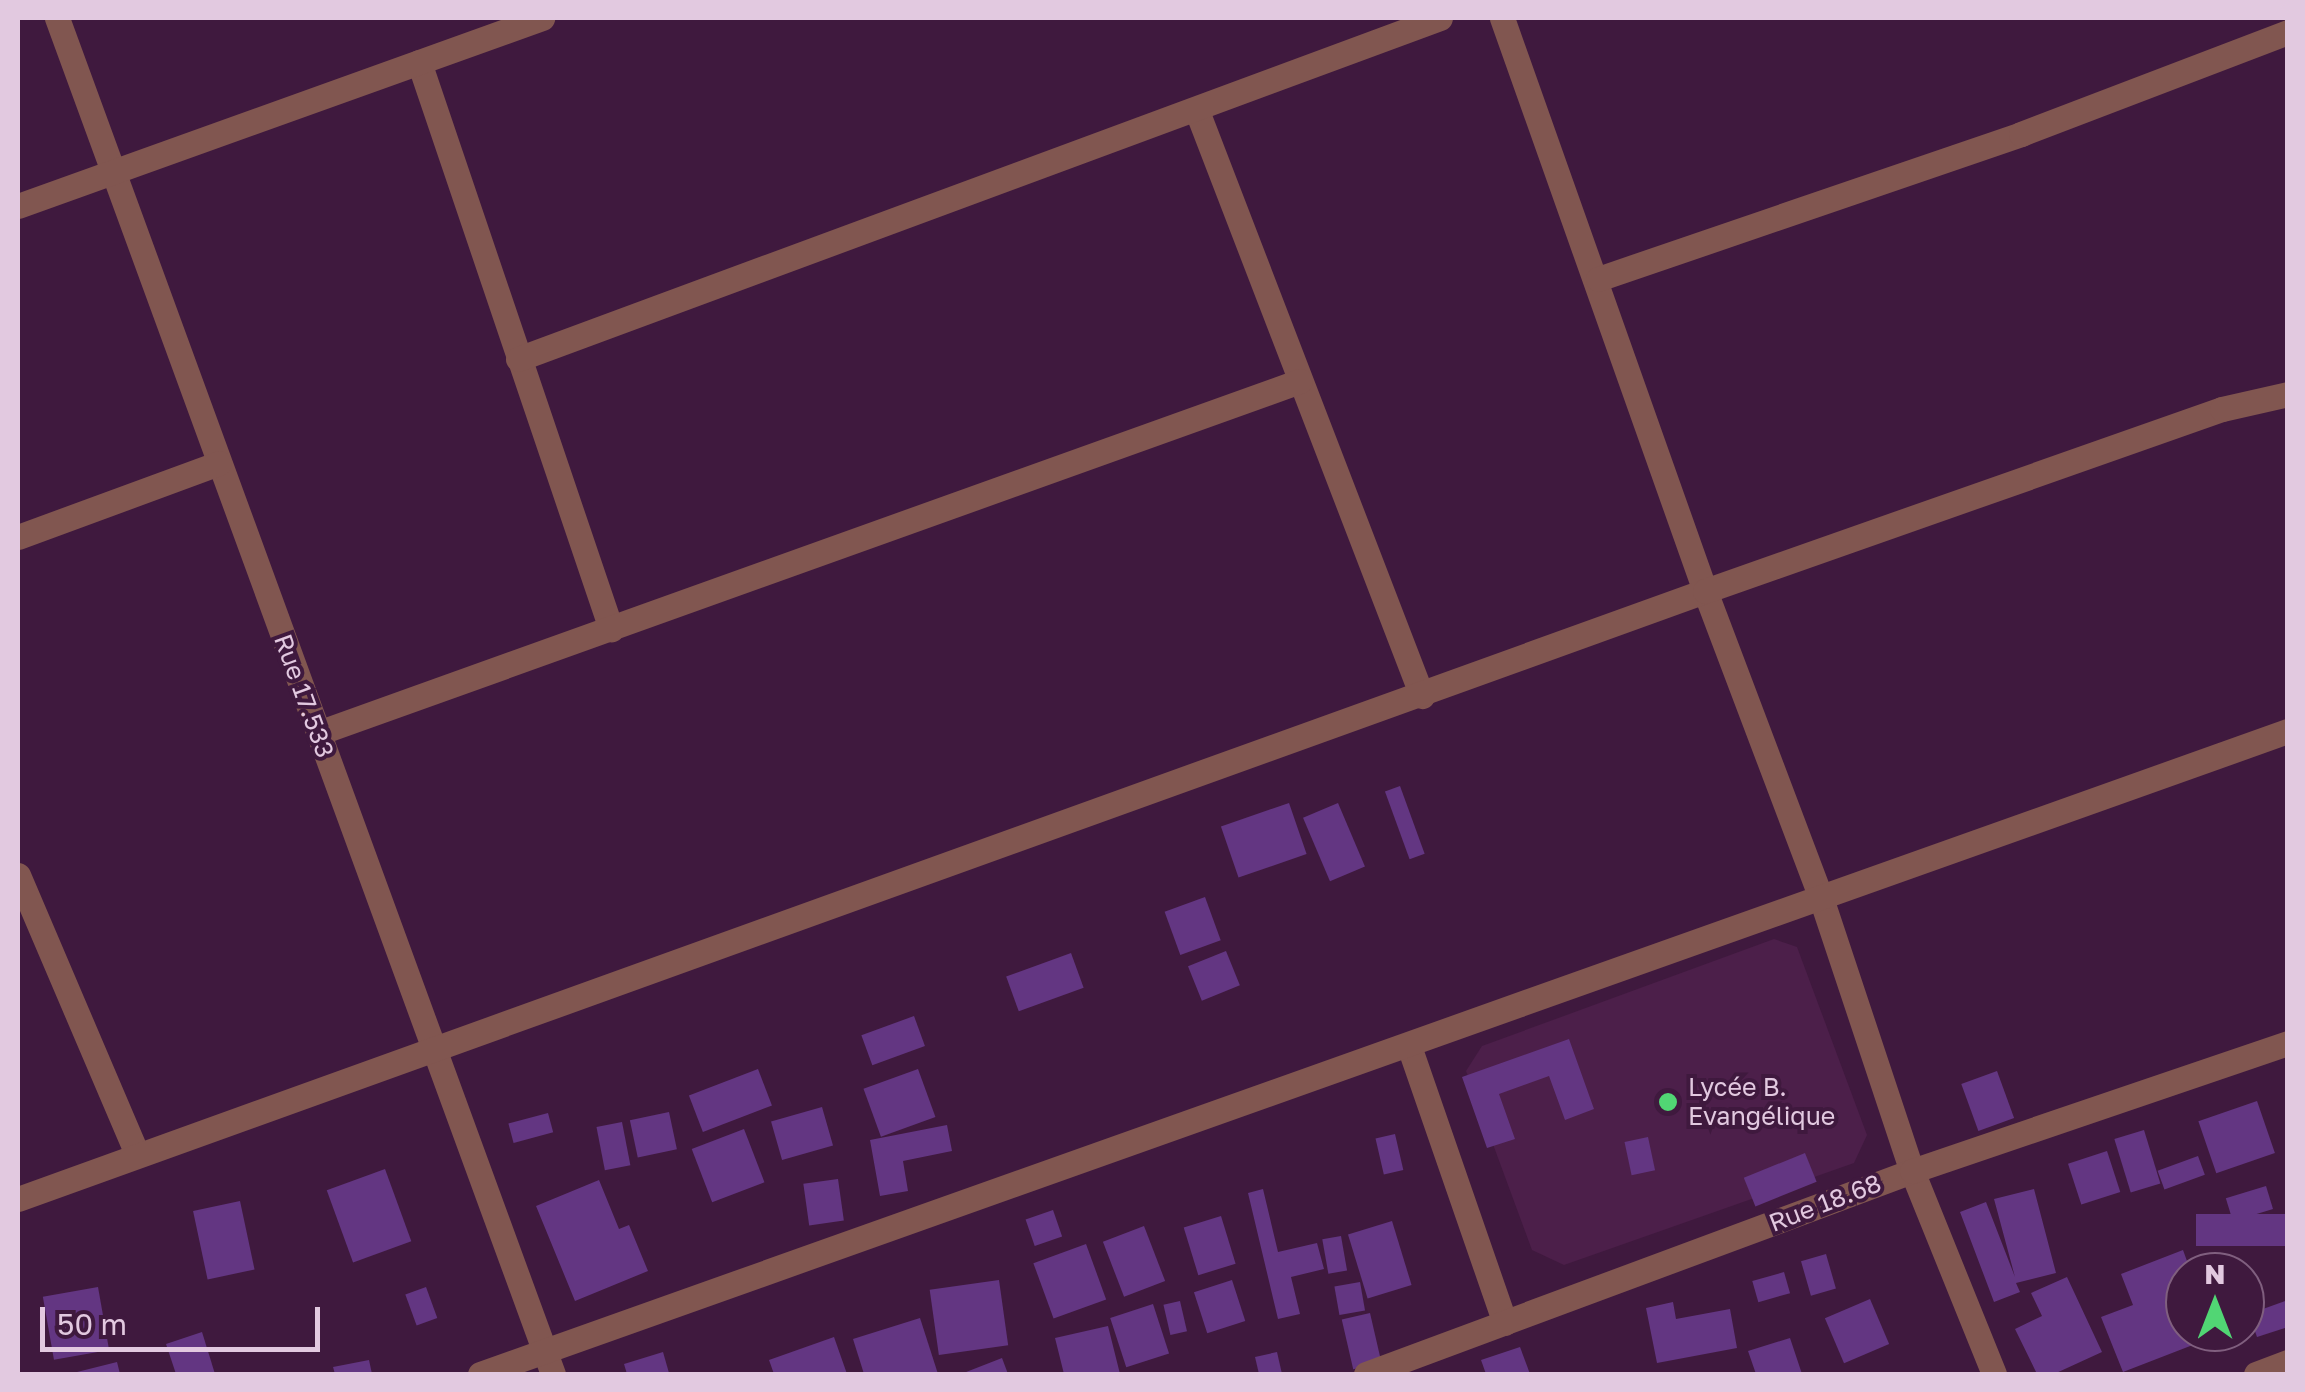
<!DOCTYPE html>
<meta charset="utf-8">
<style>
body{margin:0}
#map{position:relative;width:2305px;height:1392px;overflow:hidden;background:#3f193e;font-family:"Golos Text",sans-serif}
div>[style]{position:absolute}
.built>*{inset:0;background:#4c1f4a}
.building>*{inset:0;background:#633682;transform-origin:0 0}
.minor>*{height:25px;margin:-12.5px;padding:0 12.5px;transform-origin:12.5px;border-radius:12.5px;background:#815650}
.dots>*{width:28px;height:28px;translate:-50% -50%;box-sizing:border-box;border:5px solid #3f193e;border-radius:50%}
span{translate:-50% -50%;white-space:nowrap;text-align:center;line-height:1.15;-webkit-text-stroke:8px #3f193e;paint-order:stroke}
.street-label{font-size:25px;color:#e2c9e0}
.poi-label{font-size:25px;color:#e2c9e0}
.left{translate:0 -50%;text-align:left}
.frame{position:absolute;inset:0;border:20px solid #e2c9e0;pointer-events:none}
.north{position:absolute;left:2165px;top:1252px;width:100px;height:100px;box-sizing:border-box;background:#3f193e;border:2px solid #805f7f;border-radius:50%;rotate:0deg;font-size:28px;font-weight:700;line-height:40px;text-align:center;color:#e2c9e0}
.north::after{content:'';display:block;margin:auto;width:35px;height:45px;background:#51d674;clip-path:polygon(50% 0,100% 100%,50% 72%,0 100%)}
.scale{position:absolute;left:40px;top:1307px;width:280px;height:45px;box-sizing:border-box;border:5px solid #e2c9e0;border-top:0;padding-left:12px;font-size:30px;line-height:35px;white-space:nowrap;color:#e2c9e0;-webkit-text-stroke:8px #3f193e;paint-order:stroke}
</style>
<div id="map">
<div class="built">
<i style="clip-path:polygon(1774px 939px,1797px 947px,1867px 1135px,1854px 1163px,1564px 1265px,1532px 1250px,1466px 1071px,1482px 1046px)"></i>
</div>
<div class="building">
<i style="left:1400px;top:786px;width:72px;height:16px;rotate:70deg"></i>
<i style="left:1289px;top:803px;width:54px;height:72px;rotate:71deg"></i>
<i style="left:1338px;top:803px;width:69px;height:38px;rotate:67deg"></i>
<i style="left:1205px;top:897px;width:46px;height:43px;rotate:70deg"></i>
<i style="left:1226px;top:951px;width:37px;height:41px;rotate:68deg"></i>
<i style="left:1071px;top:953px;width:37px;height:69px;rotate:70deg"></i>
<i style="left:914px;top:1016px;width:32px;height:56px;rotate:70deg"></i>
<i style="clip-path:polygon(1569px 1039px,1594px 1109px,1565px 1120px,1549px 1076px,1499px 1094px,1515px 1139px,1487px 1148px,1462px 1077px)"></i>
<i style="left:758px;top:1069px;width:39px;height:74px;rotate:69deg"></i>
<i style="left:918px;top:1069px;width:51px;height:58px;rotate:70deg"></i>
<i style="left:1997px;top:1071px;width:50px;height:38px;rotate:70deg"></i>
<i style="left:2257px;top:1101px;width:55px;height:62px;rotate:71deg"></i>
<i style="left:822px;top:1107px;width:40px;height:53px;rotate:74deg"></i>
<i style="left:669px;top:1112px;width:38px;height:40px;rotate:78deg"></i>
<i style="left:548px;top:1113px;width:20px;height:41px;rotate:75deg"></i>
<i style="left:622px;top:1122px;width:44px;height:26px;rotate:79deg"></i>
<i style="clip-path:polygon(947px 1125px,952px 1151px,903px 1161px,908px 1191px,880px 1196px,870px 1140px)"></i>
<i style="left:744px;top:1129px;width:57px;height:56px;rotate:69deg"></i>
<i style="left:2144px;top:1130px;width:56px;height:31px;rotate:73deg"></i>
<i style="left:1395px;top:1134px;width:37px;height:20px;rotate:77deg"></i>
<i style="left:1648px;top:1137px;width:34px;height:24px;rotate:78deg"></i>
<i style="left:2107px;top:1151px;width:43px;height:41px;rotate:72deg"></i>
<i style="left:1805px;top:1153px;width:31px;height:66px;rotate:68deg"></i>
<i style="left:2198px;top:1156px;width:20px;height:43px;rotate:70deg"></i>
<i style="left:385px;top:1169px;width:77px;height:62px;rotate:70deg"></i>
<i style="left:838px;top:1179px;width:42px;height:35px;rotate:82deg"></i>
<i style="clip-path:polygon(599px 1180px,619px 1229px,629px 1225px,648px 1271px,575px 1301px,536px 1206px)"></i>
<i style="left:2266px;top:1186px;width:24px;height:42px;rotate:73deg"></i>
<i style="clip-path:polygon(1263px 1189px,1278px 1252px,1317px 1243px,1324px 1269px,1291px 1277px,1300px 1314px,1278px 1319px,1248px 1193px)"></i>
<i style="clip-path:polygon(2034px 1189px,2056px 1273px,2016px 1283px,2020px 1292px,1994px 1302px,1960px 1212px,1986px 1202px,2015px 1277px,1994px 1199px)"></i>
<i style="left:240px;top:1201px;width:70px;height:48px;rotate:78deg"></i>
<i style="left:1053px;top:1210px;width:28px;height:29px;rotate:71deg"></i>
<i style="left:2288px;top:1214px;width:32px;height:92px;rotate:90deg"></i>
<i style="left:1221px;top:1216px;width:50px;height:39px;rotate:73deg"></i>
<i style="left:1392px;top:1221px;width:67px;height:46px;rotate:73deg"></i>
<i style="left:1144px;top:1226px;width:59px;height:44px;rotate:69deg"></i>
<i style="left:1341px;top:1236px;width:35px;height:19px;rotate:80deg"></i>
<i style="left:1086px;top:1244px;width:59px;height:56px;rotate:70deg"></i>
<i style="clip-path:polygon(2183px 1250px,2191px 1272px,2185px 1272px,2185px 1332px,2216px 1336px,2123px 1372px,2101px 1317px,2133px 1305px,2121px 1274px)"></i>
<i style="left:1826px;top:1254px;width:36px;height:26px;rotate:74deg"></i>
<i style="left:1784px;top:1272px;width:22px;height:33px;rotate:74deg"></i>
<i style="clip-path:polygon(2067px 1277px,2102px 1352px,2054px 1374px,2037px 1374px,2015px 1329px,2042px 1316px,2031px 1293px)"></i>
<i style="left:999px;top:1280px;width:66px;height:70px;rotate:82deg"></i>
<i style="left:1232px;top:1280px;width:43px;height:40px;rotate:72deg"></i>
<i style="left:1360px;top:1282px;width:29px;height:26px;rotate:80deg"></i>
<i style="left:98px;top:1287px;width:64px;height:56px;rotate:80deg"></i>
<i style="left:426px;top:1287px;width:33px;height:22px;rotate:70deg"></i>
<i style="left:1870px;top:1299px;width:49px;height:49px;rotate:67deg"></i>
<i style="clip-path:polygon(2288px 1300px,2288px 1327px,2257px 1337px,2249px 1314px)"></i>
<i style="left:1180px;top:1301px;width:31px;height:17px;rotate:77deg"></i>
<i style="clip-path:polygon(1673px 1302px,1676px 1319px,1730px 1309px,1737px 1348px,1657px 1363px,1646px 1308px)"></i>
<i style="left:1153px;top:1304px;width:52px;height:45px;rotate:72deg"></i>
<i style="left:1370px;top:1313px;width:51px;height:29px;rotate:77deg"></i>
<i style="clip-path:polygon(920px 1318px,938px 1374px,864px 1374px,853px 1339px)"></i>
<i style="clip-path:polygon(1108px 1326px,1120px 1374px,1064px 1374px,1055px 1338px)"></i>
<i style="clip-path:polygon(202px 1332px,215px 1374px,176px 1374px,166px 1344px)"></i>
<i style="clip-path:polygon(834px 1337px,847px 1374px,774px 1374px,769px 1360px)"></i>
<i style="clip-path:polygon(1790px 1338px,1802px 1374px,1756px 1374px,1748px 1351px)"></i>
<i style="clip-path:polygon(1520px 1347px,1530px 1374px,1486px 1374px,1481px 1360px)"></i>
<i style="clip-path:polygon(663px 1352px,669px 1373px,627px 1374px,624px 1364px)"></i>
<i style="clip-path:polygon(1277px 1352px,1282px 1374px,1259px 1374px,1255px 1357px)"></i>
<i style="clip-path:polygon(1002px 1358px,1008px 1374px,961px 1374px)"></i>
<i style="clip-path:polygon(369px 1360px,372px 1374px,335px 1374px,333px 1367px)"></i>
<i style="clip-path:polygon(117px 1362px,120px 1374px,73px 1374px,73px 1373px)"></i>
</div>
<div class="minor">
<i style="left:57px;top:18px;width:1444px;rotate:69.91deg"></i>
<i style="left:1502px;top:18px;width:608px;rotate:70.49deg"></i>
<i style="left:1705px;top:591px;width:331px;rotate:69.3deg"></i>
<i style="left:1822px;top:901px;width:285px;rotate:71.6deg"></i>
<i style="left:1912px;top:1171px;width:219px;rotate:68deg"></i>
<i style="left:419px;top:62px;width:599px;rotate:71.29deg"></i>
<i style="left:1197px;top:111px;width:627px;rotate:68.96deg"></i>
<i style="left:18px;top:206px;width:557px;rotate:-19.74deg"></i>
<i style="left:1598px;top:279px;width:447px;rotate:-18.9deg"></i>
<i style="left:2021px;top:134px;width:286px;rotate:-20.9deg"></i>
<i style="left:518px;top:359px;width:983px;rotate:-20.3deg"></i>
<i style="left:18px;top:537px;width:214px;rotate:-20.2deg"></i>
<i style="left:318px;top:733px;width:1043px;rotate:-19.72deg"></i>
<i style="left:18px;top:875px;width:303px;rotate:66.9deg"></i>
<i style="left:1409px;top:1046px;width:293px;rotate:70.9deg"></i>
<i style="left:18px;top:1199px;width:1793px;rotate:-19.82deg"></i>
<i style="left:1705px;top:591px;width:548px;rotate:-19.39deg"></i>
<i style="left:2222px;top:409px;width:68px;rotate:-12.8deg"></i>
<i style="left:480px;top:1374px;width:1919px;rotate:-19.58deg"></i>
<i style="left:1366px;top:1374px;width:583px;rotate:-20.39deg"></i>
<i style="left:1912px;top:1171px;width:397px;rotate:-18.8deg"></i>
<i style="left:2256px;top:1374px;width:34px;rotate:-21deg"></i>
</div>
<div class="dots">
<i style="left:1668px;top:1102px;background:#51d674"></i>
</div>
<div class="street-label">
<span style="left:304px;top:696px;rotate:70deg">Rue 17.533</span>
<span style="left:1825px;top:1203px;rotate:-21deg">Rue 18.68</span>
</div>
<div class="poi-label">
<span class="left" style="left:1688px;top:1102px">Lycée B.<br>Evangélique</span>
</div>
<div class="frame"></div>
<div class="north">N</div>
<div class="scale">50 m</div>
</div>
